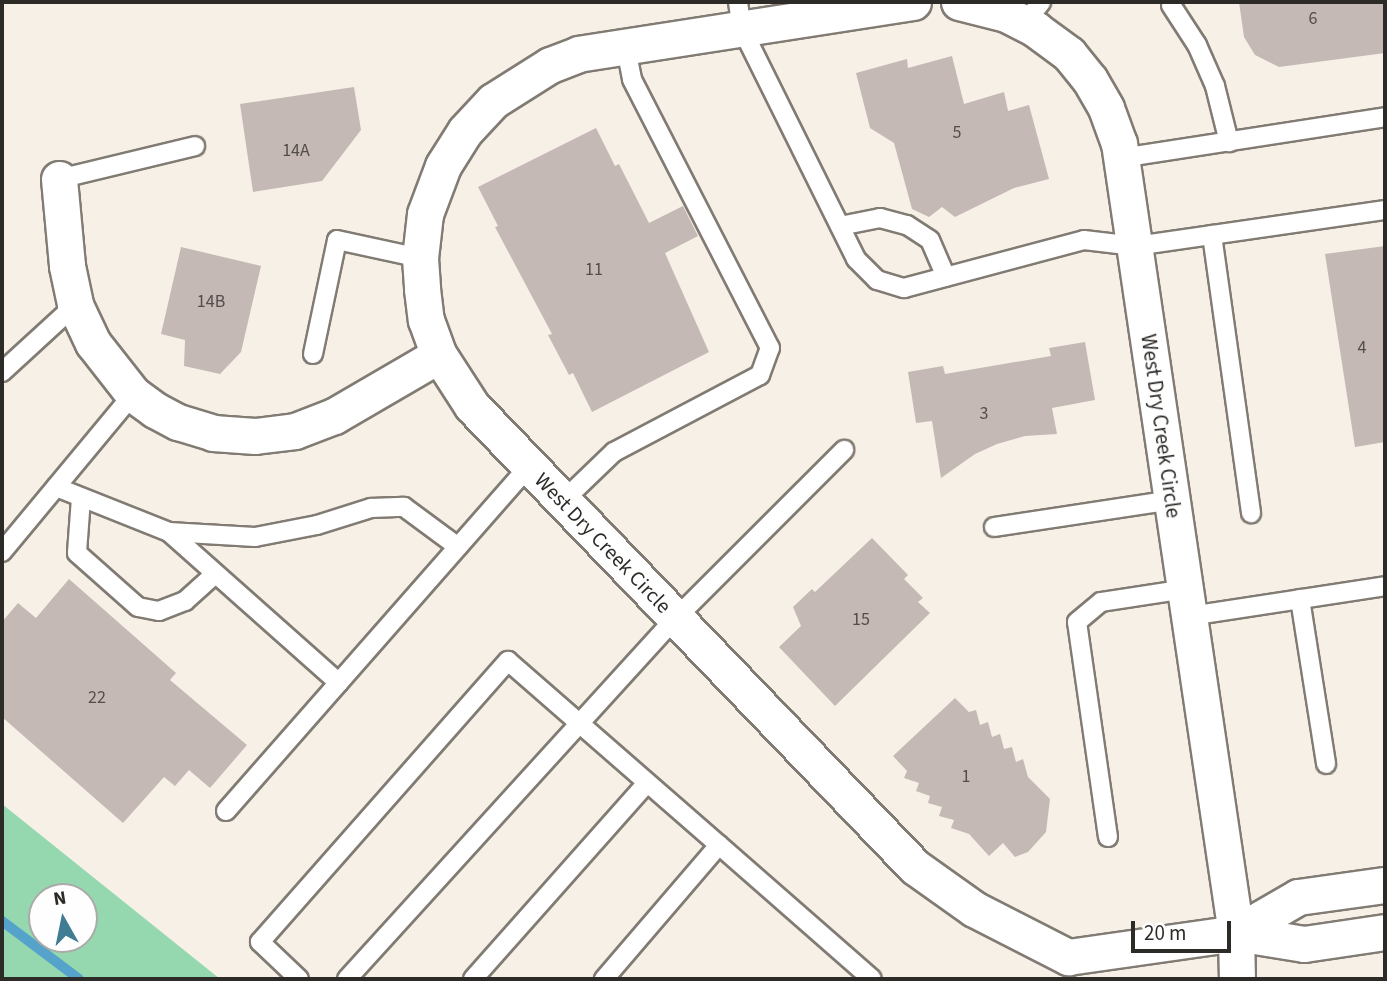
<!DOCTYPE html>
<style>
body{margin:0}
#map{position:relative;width:1387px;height:981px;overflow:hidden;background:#f6f0e7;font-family:"Source Sans 3",sans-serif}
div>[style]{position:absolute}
.green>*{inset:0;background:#95d7ae}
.stream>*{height:10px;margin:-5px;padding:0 5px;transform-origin:5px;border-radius:5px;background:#55a3ca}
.building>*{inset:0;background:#c5b9b6}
.roads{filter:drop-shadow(2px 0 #817b73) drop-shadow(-2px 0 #817b73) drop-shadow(0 2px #817b73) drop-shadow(0 -2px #817b73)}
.service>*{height:18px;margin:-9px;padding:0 9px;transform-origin:9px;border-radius:9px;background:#fff}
.minor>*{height:35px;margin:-17.5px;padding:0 17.5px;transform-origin:17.5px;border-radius:17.5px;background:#fff}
span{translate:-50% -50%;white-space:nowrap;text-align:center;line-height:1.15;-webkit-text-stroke:6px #fefefe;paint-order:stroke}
.number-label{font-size:18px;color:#534e4b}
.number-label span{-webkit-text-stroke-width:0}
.street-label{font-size:21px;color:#2d2b27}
.frame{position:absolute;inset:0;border:4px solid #2d2b27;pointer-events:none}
.north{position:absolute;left:28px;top:883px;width:70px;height:70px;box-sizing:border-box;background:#fefefe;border:2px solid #aaaaa8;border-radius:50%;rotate:351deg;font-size:19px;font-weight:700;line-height:28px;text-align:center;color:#2d2b27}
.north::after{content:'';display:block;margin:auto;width:24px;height:32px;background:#407c94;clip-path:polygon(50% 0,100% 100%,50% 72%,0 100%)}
.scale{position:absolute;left:1131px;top:921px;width:100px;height:32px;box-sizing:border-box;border:4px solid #2d2b27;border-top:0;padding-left:9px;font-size:21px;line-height:24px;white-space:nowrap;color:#2d2b27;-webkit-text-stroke:5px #fefefe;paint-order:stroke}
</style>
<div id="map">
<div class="green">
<i style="clip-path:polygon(evenodd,2px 804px,220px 979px,2px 979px,2px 804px,42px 897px,84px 897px,84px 939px,42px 939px,42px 897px)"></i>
</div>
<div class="stream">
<i style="left:2px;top:921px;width:96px;rotate:37deg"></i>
</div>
<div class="building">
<i style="clip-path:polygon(1239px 2px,1385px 2px,1385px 53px,1279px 67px,1255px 55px,1244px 37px)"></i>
<i style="clip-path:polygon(952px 56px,964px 104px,1004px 92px,1008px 111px,1029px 105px,1049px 179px,1014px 188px,955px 217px,942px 207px,929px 217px,912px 209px,894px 143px,870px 128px,856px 73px,907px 59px,908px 68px)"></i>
<i style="clip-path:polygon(354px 87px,361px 130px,322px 181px,253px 192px,240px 104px)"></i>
<i style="clip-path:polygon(596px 128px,615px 166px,619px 164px,649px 223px,683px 206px,698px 236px,665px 253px,709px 352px,592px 412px,573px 373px,569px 375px,548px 335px,552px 334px,495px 227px,498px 226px,478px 187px)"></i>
<i style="clip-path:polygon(1385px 246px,1385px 442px,1355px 447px,1325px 254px)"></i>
<i style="clip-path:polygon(181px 247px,261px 266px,241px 352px,220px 374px,184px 366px,185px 340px,161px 334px)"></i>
<i style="clip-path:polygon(1085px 342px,1095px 400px,1052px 408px,1057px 434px,1025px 436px,997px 444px,975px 454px,941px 478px,932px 421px,916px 423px,908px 372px,943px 366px,945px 374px,1051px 356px,1049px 348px)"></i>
<i style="clip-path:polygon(872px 538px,908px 575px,904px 579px,923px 598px,918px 602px,930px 613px,835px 706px,779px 647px,801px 626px,793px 607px,812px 589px,815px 592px)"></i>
<i style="clip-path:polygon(69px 579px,176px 673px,170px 680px,247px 745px,210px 788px,189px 770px,175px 786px,164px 777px,123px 823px,2px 717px,2px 622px,18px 603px,36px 618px)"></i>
<i style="clip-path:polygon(955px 698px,969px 712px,976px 710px,980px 725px,988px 722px,992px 737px,1000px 734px,1004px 749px,1012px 747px,1016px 762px,1023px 759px,1028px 777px,1050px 799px,1046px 832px,1028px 852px,1015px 857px,1003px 843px,989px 856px,969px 834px,951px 828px,954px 820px,939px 816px,942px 807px,928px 803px,930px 796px,916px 791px,919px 783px,904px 778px,907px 771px,893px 756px)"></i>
</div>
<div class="roads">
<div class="service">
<i style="left:738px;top:2px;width:27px;rotate:82deg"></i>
<i style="left:742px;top:29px;width:257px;rotate:63.6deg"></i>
<i style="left:856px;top:259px;width:30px;rotate:45deg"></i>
<i style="left:877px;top:280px;width:28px;rotate:17deg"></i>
<i style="left:904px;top:288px;width:186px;rotate:-14.9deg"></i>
<i style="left:1084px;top:240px;width:51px;rotate:6.7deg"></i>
<i style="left:1135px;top:246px;width:253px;rotate:-8.2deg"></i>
<i style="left:1171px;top:5px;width:48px;rotate:57deg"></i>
<i style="left:1197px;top:45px;width:45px;rotate:66.3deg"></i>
<i style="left:1215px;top:86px;width:58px;rotate:76deg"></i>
<i style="left:1024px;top:24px;width:28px;rotate:-52deg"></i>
<i style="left:1121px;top:158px;width:267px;rotate:-8.8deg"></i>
<i style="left:59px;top:179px;width:140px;rotate:-13.6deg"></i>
<i style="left:840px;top:226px;width:41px;rotate:-11.3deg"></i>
<i style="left:880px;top:218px;width:28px;rotate:15deg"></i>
<i style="left:907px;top:225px;width:27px;rotate:33deg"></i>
<i style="left:930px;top:240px;width:40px;rotate:66.6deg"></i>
<i style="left:1212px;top:235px;width:281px;rotate:82deg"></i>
<i style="left:313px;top:354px;width:116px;rotate:-78.1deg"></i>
<i style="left:337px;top:240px;width:85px;rotate:12.2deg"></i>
<i style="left:2px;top:372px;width:99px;rotate:-42.5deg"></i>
<i style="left:56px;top:487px;width:122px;rotate:21.7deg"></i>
<i style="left:169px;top:532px;width:227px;rotate:41.6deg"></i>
<i style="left:81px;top:498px;width:55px;rotate:94.2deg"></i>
<i style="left:77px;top:553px;width:81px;rotate:41.5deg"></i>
<i style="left:138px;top:607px;width:21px;rotate:11deg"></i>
<i style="left:159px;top:611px;width:28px;rotate:-21deg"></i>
<i style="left:185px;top:601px;width:40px;rotate:-42deg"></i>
<i style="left:563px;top:501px;width:71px;rotate:-43.9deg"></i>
<i style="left:614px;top:452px;width:165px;rotate:-27.8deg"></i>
<i style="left:760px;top:375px;width:29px;rotate:-70deg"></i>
<i style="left:770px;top:348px;width:302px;rotate:-117.2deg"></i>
<i style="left:632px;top:79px;width:33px;rotate:-101deg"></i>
<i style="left:994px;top:527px;width:180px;rotate:-8.6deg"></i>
<i style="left:169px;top:532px;width:86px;rotate:3.3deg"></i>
<i style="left:255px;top:537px;width:63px;rotate:-11deg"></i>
<i style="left:317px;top:525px;width:57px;rotate:-17.5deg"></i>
<i style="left:371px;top:508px;width:33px;rotate:-2deg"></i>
<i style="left:404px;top:507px;width:67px;rotate:36.5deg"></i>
<i style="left:2px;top:552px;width:205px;rotate:-50.3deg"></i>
<i style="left:1300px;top:599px;width:167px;rotate:81deg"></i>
<i style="left:1190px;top:616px;width:197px;rotate:-8.7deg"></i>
<i style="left:226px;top:811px;width:459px;rotate:-48.7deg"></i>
<i style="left:1108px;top:837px;width:217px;rotate:-98.2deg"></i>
<i style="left:1077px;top:622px;width:31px;rotate:-40deg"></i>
<i style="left:1101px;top:602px;width:86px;rotate:-8.7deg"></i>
<i style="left:719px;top:845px;width:203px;rotate:41.2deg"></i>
<i style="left:299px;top:979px;width:54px;rotate:-136.5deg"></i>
<i style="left:260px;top:942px;width:375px;rotate:-48.6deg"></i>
<i style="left:508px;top:661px;width:280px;rotate:41.1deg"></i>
<i style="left:719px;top:845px;width:177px;rotate:130.6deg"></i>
<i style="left:347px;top:979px;width:488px;rotate:-47.7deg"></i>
<i style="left:676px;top:618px;width:238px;rotate:-45deg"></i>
<i style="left:473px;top:979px;width:262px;rotate:-48.4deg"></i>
</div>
<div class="minor">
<i style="left:913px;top:2px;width:338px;rotate:171.2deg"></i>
<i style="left:579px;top:54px;width:31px;rotate:159deg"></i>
<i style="left:550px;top:65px;width:67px;rotate:147.7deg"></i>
<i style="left:493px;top:101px;width:41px;rotate:133deg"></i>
<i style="left:465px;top:131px;width:41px;rotate:122.2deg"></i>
<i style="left:443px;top:166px;width:51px;rotate:110.6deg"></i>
<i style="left:425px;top:214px;width:44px;rotate:96.5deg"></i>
<i style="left:420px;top:258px;width:31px;rotate:86deg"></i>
<i style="left:422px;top:289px;width:31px;rotate:83deg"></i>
<i style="left:426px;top:320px;width:37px;rotate:70deg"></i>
<i style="left:439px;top:355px;width:61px;rotate:57.1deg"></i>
<i style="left:472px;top:406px;width:639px;rotate:46.14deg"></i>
<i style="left:915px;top:867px;width:72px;rotate:35.4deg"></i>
<i style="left:974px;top:909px;width:106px;rotate:27.1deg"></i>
<i style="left:1068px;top:957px;width:170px;rotate:-8.1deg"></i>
<i style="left:1236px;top:933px;width:69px;rotate:9.2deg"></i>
<i style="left:1304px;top:944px;width:82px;rotate:-8.4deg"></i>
<i style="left:959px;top:2px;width:49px;rotate:14.3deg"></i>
<i style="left:1006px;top:14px;width:33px;rotate:27deg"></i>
<i style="left:1035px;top:29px;width:42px;rotate:36.3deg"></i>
<i style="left:1069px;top:54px;width:33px;rotate:51deg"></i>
<i style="left:1090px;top:80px;width:32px;rotate:60deg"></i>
<i style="left:1106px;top:108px;width:37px;rotate:70deg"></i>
<i style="left:1119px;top:143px;width:799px;rotate:81.58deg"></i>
<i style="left:1236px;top:933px;width:46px;rotate:88.8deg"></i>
<i style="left:59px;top:179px;width:87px;rotate:84.7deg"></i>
<i style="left:67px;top:266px;width:40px;rotate:78deg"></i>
<i style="left:75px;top:305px;width:42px;rotate:64.7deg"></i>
<i style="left:93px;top:343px;width:65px;rotate:51.9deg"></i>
<i style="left:133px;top:394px;width:27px;rotate:36deg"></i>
<i style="left:155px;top:410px;width:26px;rotate:28deg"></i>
<i style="left:178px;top:422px;width:37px;rotate:17deg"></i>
<i style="left:213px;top:433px;width:42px;rotate:4.1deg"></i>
<i style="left:255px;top:436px;width:40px;rotate:-7.1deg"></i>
<i style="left:295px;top:431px;width:42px;rotate:-21deg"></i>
<i style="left:334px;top:416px;width:121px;rotate:-30.2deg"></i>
<i style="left:1236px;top:933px;width:72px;rotate:-30.1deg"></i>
<i style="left:1298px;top:897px;width:88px;rotate:-7.9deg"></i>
</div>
</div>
<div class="number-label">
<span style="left:1313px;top:19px">6</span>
<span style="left:957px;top:133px">5</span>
<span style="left:296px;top:151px">14A</span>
<span style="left:594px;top:270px">11</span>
<span style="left:211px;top:302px">14B</span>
<span style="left:1362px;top:348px">4</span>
<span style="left:984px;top:414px">3</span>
<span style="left:861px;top:620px">15</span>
<span style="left:97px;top:698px">22</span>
<span style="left:966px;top:777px">1</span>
</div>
<div class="street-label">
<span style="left:1161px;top:426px;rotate:82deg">West Dry Creek Circle</span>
<span style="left:603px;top:543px;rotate:46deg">West Dry Creek Circle</span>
</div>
<div class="frame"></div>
<div class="north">N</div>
<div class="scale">20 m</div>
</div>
